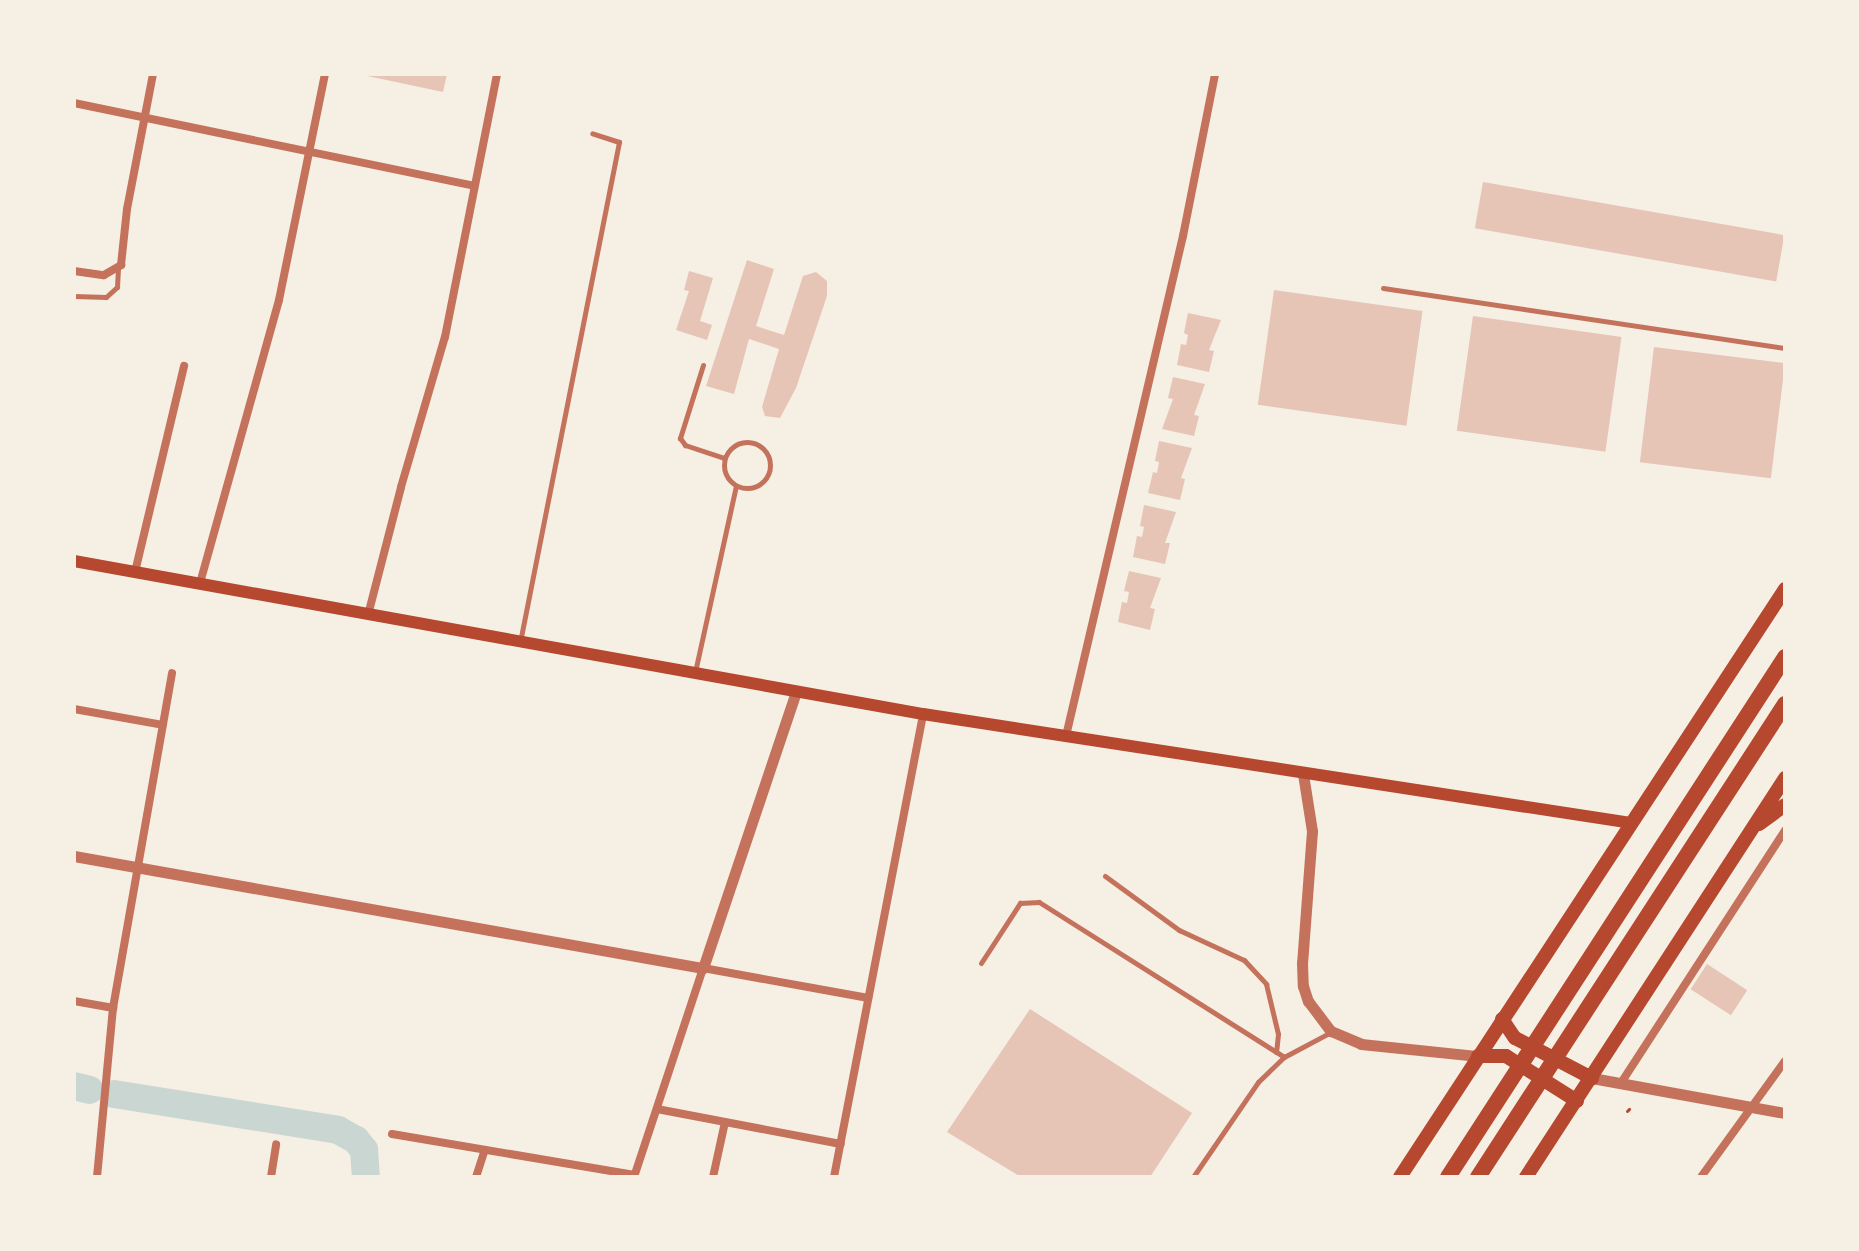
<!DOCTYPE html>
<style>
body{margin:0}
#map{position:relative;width:1859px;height:1251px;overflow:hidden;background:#f6efe4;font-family:Overpass,sans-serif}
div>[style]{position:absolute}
.river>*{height:28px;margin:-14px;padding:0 14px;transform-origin:14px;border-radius:14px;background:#c9d6d2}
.building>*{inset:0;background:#e6c5b7;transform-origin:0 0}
.path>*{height:3px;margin:-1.5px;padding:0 1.5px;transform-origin:1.5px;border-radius:1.5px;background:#b5482f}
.service>*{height:5px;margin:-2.5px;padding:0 2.5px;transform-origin:2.5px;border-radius:2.5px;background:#c5725c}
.service>.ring{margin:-2.5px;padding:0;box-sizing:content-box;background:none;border:5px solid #c5725c;border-radius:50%}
.minor>*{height:8px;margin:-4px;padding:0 4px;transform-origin:4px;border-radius:4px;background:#c5725c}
.tertiary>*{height:11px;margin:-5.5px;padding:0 5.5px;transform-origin:5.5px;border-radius:5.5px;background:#c5725c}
.secondary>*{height:12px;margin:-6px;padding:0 6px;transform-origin:6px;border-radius:6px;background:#b5482f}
.primary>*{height:14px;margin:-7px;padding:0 7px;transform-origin:7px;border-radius:7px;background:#b5482f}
.motorway>*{height:16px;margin:-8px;padding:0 8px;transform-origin:8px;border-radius:8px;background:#b5482f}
span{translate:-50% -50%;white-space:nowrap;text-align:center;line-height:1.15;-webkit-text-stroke:7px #f6efe4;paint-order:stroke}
.frame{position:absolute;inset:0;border:76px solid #f6efe4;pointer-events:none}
</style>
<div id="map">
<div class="river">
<i style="left:74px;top:1086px;width:16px;rotate:14deg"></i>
<i style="left:114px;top:1094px;width:227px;rotate:9.1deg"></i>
<i style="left:338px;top:1130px;width:21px;rotate:29deg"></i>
<i style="left:356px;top:1140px;width:13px;rotate:51deg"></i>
<i style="left:364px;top:1150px;width:27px;rotate:86deg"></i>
</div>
<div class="building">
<i style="clip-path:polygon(358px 74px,447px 74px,443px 92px)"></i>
<i style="left:1483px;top:182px;width:306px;height:47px;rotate:10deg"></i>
<i style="clip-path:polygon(747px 260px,774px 269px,756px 326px,784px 335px,803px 276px,816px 272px,827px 281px,827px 296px,796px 388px,780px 418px,765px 416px,762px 407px,779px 349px,749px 339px,734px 394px,706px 386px)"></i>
<i style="clip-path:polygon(689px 271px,713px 278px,700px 321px,712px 325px,707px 340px,676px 330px,689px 291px,684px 290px)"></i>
<i style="left:1274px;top:290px;width:150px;height:116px;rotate:8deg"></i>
<i style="clip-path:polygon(1188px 313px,1221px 320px,1209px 350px,1214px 351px,1209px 372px,1177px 365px,1181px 344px,1186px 345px,1188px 335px,1184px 333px)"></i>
<i style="left:1473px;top:316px;width:150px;height:116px;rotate:8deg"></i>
<i style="left:1654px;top:347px;width:132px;height:116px;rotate:7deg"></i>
<i style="clip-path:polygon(1173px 377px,1205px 384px,1194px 415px,1199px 416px,1194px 436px,1162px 429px,1173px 399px,1168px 398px)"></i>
<i style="clip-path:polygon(1159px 441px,1192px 448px,1181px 478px,1185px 479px,1180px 500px,1148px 493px,1153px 472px,1157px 473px,1159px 462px,1155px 461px)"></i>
<i style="clip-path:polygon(1144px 505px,1176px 512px,1165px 543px,1170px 543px,1165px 564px,1133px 557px,1137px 536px,1142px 537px,1144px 527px,1140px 526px)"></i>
<i style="clip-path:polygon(1129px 571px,1161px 578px,1150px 608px,1155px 609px,1150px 630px,1118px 622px,1122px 602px,1127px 603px,1129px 592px,1124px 591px)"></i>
<i style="left:1707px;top:964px;width:48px;height:30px;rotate:33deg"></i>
<i style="clip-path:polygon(1030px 1009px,1192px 1113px,1150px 1177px,1021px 1177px,947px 1132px)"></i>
</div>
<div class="path">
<i style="left:1627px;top:1111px;width:3px;rotate:-45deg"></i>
</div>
<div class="service">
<i style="left:1383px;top:288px;width:406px;rotate:8.5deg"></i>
<i style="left:74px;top:296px;width:32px;rotate:2deg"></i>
<i style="left:106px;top:297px;width:15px;rotate:-42deg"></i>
<i style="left:117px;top:287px;width:18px;rotate:-87deg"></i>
<i style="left:703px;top:365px;width:77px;rotate:107.5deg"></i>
<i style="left:680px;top:438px;width:9px;rotate:54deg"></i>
<i style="left:685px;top:445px;width:41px;rotate:18.4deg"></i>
<i class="ring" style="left:724px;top:442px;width:41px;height:41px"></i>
<i style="left:520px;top:642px;width:510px;rotate:-78.8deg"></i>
<i style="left:619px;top:142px;width:28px;rotate:-162deg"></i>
<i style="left:695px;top:672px;width:190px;rotate:-77.6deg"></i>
<i style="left:1105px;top:876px;width:92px;rotate:36.1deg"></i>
<i style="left:1179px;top:930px;width:72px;rotate:24.8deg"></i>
<i style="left:1244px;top:960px;width:33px;rotate:47deg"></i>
<i style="left:1266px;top:984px;width:51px;rotate:76.5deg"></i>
<i style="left:1278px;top:1034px;width:18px;rotate:96deg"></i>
<i style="left:981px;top:963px;width:72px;rotate:-57deg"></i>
<i style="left:1020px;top:903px;width:19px;rotate:-3deg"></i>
<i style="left:1039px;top:902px;width:290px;rotate:32.3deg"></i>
<i style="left:1193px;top:1177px;width:115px;rotate:-55.6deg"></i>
<i style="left:1258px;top:1082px;width:36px;rotate:-44deg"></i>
<i style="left:1284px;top:1057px;width:53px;rotate:-28deg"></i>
</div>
<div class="minor">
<i style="left:74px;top:103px;width:409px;rotate:11.7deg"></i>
<i style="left:74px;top:271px;width:30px;rotate:8deg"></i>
<i style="left:104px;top:275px;width:20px;rotate:-30deg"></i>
<i style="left:121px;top:265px;width:56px;rotate:-83.9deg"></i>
<i style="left:127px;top:209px;width:137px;rotate:-79.1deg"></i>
<i style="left:135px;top:572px;width:212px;rotate:-76.6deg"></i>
<i style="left:200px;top:583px;width:294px;rotate:-74.4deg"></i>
<i style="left:279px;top:300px;width:231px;rotate:-78.5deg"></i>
<i style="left:368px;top:615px;width:132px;rotate:-75.5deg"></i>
<i style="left:401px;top:487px;width:156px;rotate:-73.7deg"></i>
<i style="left:445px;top:337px;width:268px;rotate:-78.8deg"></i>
<i style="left:74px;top:709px;width:90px;rotate:10.2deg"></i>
<i style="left:1066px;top:736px;width:514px;rotate:-76.83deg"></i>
<i style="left:1183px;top:236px;width:165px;rotate:-78.8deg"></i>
<i style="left:74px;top:1001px;width:40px;rotate:10deg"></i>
<i style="left:1621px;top:1083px;width:302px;rotate:-57deg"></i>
<i style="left:657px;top:1109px;width:187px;rotate:10.8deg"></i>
<i style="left:392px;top:1134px;width:246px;rotate:9.6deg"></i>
<i style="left:97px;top:1177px;width:170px;rotate:-84.6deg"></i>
<i style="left:113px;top:1008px;width:340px;rotate:-80deg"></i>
<i style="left:271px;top:1177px;width:33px;rotate:-81deg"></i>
<i style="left:476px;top:1177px;width:28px;rotate:-72deg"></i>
<i style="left:634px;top:1177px;width:220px;rotate:-71.7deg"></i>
<i style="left:703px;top:968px;width:168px;rotate:10.3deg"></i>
<i style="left:713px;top:1177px;width:56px;rotate:-77.7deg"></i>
<i style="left:834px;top:1177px;width:471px;rotate:-79.1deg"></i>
<i style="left:1701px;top:1177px;width:143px;rotate:-54.1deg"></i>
</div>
<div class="tertiary">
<i style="left:1303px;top:774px;width:58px;rotate:81deg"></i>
<i style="left:1312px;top:831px;width:132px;rotate:94.3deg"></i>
<i style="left:1302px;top:963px;width:23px;rotate:88deg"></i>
<i style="left:1303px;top:986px;width:16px;rotate:72deg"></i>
<i style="left:1308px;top:1001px;width:38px;rotate:53deg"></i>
<i style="left:1331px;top:1031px;width:33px;rotate:23deg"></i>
<i style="left:1361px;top:1044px;width:118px;rotate:5.9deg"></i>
<i style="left:74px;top:856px;width:639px;rotate:10.1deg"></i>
<i style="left:703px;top:968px;width:291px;rotate:-71.4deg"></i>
<i style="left:1592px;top:1078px;width:196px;rotate:10.3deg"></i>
</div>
<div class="secondary">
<i style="left:74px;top:561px;width:863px;rotate:10.22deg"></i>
<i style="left:923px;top:714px;width:716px;rotate:8.75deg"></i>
</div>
<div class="primary">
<i style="left:1759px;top:824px;width:32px;rotate:-36deg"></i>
<i style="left:1502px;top:1019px;width:23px;rotate:56deg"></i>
<i style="left:1515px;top:1038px;width:87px;rotate:27.5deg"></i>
<i style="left:1478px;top:1056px;width:28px"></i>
<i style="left:1506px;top:1056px;width:84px;rotate:32.4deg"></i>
<i style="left:1400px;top:1177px;width:703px;rotate:-56.78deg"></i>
<i style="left:1526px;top:1177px;width:476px;rotate:-57deg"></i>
</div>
<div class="motorway">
<i style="left:1448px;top:1177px;width:620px;rotate:-57.05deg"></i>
<i style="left:1478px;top:1177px;width:564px;rotate:-57.01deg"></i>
</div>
<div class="frame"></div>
</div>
